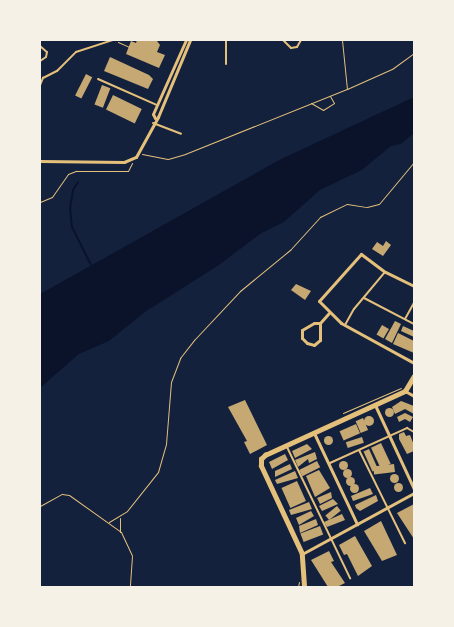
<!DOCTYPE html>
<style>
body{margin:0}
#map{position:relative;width:454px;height:627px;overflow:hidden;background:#14213d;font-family:"PT Sans Narrow",sans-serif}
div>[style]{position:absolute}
.water>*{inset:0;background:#0b132b}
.stream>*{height:2px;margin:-1px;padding:0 1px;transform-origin:1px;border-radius:1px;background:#0b132b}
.building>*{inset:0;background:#c6a872;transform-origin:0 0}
.round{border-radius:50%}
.path>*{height:1px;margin:-0.5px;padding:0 0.5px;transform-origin:0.5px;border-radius:0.5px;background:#e5c07b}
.service>*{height:2px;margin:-1px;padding:0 1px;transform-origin:1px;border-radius:1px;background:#e5c07b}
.minor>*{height:3px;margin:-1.5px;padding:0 1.5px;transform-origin:1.5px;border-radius:1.5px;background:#e5c07b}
.tertiary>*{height:4.5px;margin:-2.25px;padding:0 2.25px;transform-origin:2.25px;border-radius:2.25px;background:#e5c07b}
span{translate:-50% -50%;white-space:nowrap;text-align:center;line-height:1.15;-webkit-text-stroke:4px #f6f1e7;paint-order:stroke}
.frame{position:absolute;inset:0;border:41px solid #f6f1e7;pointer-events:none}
</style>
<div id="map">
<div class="water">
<i style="clip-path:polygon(414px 97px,414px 133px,401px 144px,391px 146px,362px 170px,320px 190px,284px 222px,260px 234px,219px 265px,145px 312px,109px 341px,79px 354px,40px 388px,40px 294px,281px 159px)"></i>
</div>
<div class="stream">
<i style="left:78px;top:182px;width:9px;rotate:122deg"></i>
<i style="left:73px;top:190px;width:18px;rotate:99deg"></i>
<i style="left:70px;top:208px;width:19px;rotate:84deg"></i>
<i style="left:72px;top:227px;width:42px;rotate:63.4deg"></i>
</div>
<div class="building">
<i style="clip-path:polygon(137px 40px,157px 41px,160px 45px,157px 52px,165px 55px,159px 68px,126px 54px,131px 41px,136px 43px)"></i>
<i style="clip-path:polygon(110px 57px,149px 75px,153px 79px,148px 89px,104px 71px)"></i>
<i style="left:86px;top:74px;width:7px;height:24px;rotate:27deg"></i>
<i style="left:102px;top:85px;width:9px;height:21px;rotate:21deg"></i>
<i style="left:113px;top:95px;width:32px;height:16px;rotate:26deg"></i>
<i style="clip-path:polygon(386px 241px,391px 245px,383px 256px,372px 249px,377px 242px,383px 246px)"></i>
<i style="clip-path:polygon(296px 284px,311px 291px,305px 300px,291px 290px)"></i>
<i style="clip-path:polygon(395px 321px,401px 324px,392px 343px,385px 339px)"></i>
<i style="left:382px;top:325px;width:8px;height:11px;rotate:30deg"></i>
<i style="clip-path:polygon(403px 326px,414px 331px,414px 337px,401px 331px)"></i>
<i style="clip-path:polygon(398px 333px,414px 341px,414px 353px,393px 344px)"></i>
<i style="clip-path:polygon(245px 400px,267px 445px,250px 454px,244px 442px,247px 441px,228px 407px)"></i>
<i style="clip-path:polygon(401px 401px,414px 406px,414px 414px,405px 409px,395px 414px,392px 407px)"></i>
<i class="round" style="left:384.5px;top:407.5px;width:9px;height:9px"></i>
<i style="clip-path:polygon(405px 413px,413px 417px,410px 422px,405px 419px,399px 422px,397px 417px)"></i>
<i class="round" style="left:364px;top:416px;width:10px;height:10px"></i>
<i style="left:363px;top:418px;width:13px;height:8px;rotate:67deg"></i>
<i style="left:356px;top:424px;width:10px;height:18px;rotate:66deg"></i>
<i style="clip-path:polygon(404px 432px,406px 436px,410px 435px,414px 445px,414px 451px,407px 454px,399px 439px,399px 434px)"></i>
<i class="round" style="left:323.5px;top:435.5px;width:9px;height:9px"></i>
<i style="left:362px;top:437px;width:6px;height:17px;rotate:72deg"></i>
<i style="left:381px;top:443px;width:23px;height:11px;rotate:65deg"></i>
<i style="clip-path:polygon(307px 444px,312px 449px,295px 458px,292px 451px)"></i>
<i style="left:369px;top:449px;width:22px;height:6px;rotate:66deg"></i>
<i style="clip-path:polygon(315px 452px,317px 459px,309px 463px,308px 459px,298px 467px,295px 460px)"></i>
<i style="clip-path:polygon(285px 454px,288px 460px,272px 469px,269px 462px)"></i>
<i class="round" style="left:338.5px;top:460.5px;width:9px;height:9px"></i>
<i style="left:317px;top:461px;width:7px;height:20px;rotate:63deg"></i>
<i style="clip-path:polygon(290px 464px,292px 469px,275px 477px,275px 471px)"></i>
<i style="left:394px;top:464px;width:8px;height:21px;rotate:83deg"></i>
<i class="round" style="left:342.5px;top:468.5px;width:9px;height:9px"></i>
<i style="clip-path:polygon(319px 470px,330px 488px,315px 497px,306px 476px)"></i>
<i style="clip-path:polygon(295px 471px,298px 478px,277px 484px,275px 480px)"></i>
<i class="round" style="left:389.5px;top:473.5px;width:9px;height:9px"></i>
<i class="round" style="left:345.5px;top:476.5px;width:9px;height:9px"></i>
<i style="left:297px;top:481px;width:22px;height:17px;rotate:66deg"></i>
<i class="round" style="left:393.5px;top:482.5px;width:9px;height:9px"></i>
<i class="round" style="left:349.5px;top:483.5px;width:9px;height:9px"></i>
<i style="clip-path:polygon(370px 488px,373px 494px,353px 501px,351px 496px)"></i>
<i style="clip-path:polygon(331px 492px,332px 498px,320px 504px,317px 498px)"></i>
<i style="clip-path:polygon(376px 495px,378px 501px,360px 511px,356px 508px,355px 505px)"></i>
<i style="clip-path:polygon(333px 499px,338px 504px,322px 511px,319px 506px)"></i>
<i style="clip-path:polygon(309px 502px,312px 509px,291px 515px,289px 510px)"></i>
<i style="clip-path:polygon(414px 504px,414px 539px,397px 513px)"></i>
<i style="left:337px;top:506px;width:6px;height:15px;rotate:51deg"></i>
<i style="clip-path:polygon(311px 511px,314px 516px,299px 525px,296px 518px)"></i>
<i style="clip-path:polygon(342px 514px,345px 520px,327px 527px,324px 522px)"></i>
<i style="clip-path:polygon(316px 519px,318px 525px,300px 533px,299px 526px)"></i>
<i style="clip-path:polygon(381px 521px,397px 555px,382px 561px,364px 531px)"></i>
<i style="left:320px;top:526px;width:9px;height:21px;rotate:69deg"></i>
<i style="clip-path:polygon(355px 536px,372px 566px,358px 576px,347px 554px,344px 555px,339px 545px)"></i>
<i style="clip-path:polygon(329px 551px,334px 561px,331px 562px,345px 583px,337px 587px,328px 587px,311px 560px)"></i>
</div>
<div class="path">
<i style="left:342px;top:40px;width:49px;rotate:84.2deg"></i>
<i style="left:118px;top:42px;width:12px;rotate:24deg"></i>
<i style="left:311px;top:103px;width:14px;rotate:30deg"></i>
<i style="left:323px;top:110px;width:13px;rotate:-32deg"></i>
<i style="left:334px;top:103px;width:8px;rotate:-120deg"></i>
<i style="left:142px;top:154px;width:26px;rotate:11deg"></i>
<i style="left:168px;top:159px;width:18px;rotate:-16deg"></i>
<i style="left:185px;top:154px;width:175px;rotate:-21.9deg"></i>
<i style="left:347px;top:89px;width:49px;rotate:-24deg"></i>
<i style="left:392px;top:69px;width:27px;rotate:-36deg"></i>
<i style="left:40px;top:202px;width:13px;rotate:-23deg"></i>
<i style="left:52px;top:197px;width:28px;rotate:-55deg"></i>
<i style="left:68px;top:174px;width:9px;rotate:-21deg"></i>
<i style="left:76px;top:171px;width:52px"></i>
<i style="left:128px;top:171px;width:9px;rotate:-63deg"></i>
<i style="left:343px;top:413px;width:63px;rotate:-23.3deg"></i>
<i style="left:40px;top:506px;width:25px;rotate:-29deg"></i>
<i style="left:62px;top:494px;width:7px;rotate:8deg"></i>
<i style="left:69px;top:495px;width:64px;rotate:35.4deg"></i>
<i style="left:121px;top:532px;width:26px;rotate:65deg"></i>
<i style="left:132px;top:556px;width:31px;rotate:94deg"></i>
<i style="left:120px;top:518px;width:14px;rotate:90deg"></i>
<i style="left:109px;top:522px;width:21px;rotate:-31deg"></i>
<i style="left:127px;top:511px;width:50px;rotate:-51.5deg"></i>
<i style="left:158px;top:472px;width:29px;rotate:-74deg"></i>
<i style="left:166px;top:444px;width:62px;rotate:-85.4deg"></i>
<i style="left:171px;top:382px;width:26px;rotate:-69deg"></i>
<i style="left:180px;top:358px;width:24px;rotate:-52deg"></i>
<i style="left:195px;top:339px;width:66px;rotate:-46.8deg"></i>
<i style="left:240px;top:291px;width:65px;rotate:-39.4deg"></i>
<i style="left:290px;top:250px;width:45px;rotate:-47.7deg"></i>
<i style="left:320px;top:217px;width:30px;rotate:-26deg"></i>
<i style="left:347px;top:204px;width:20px;rotate:9deg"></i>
<i style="left:367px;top:207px;width:12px;rotate:-14deg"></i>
<i style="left:379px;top:204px;width:55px;rotate:-50.2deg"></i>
<i style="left:298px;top:587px;width:5px;rotate:-79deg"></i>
</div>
<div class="service">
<i style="left:226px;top:40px;width:24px;rotate:90deg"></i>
<i style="left:283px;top:40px;width:11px;rotate:45deg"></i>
<i style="left:291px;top:48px;width:6px;rotate:-9deg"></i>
<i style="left:297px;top:47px;width:8px;rotate:-60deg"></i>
<i style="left:40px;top:46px;width:9px;rotate:41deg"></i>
<i style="left:47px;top:52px;width:5px;rotate:101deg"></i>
<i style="left:46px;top:57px;width:7px;rotate:146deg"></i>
<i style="left:98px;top:79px;width:64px;rotate:23.8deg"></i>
<i style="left:40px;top:85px;width:8px;rotate:-67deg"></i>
<i style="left:43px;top:78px;width:16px;rotate:-27deg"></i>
<i style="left:57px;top:71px;width:27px;rotate:-45deg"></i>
<i style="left:76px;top:52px;width:40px;rotate:-18deg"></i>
<i style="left:153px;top:123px;width:30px;rotate:21deg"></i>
<i style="left:364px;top:298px;width:56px;rotate:27.5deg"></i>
<i style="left:405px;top:319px;width:18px;rotate:-61deg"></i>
<i style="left:345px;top:325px;width:18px;rotate:-61deg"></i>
<i style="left:354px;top:309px;width:48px;rotate:-50deg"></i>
<i style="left:286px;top:445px;width:148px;rotate:64.3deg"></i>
<i style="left:359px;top:450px;width:104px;rotate:63.7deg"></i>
<i style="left:330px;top:463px;width:85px;rotate:-24.4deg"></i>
<i style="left:407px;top:428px;width:8px;rotate:30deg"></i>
</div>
<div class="minor">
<i style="left:155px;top:118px;width:4px;rotate:-117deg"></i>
<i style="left:153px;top:114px;width:81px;rotate:-66deg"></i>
<i style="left:40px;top:161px;width:84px;rotate:0.7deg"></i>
<i style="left:124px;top:162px;width:13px;rotate:-23deg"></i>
<i style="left:136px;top:157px;width:46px;rotate:-61.2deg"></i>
<i style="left:158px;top:117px;width:83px;rotate:-67.4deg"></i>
<i style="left:414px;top:286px;width:32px;rotate:-154deg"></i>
<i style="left:385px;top:272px;width:30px;rotate:-143deg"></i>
<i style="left:361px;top:254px;width:63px;rotate:131.8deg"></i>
<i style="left:319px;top:301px;width:31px;rotate:45deg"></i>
<i style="left:341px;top:323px;width:83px;rotate:28.7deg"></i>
<i style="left:320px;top:323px;width:6px;rotate:180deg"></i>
<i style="left:314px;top:323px;width:14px;rotate:150deg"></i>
<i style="left:302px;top:330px;width:8px;rotate:90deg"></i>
<i style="left:302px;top:338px;width:7px;rotate:45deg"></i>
<i style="left:307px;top:343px;width:7px;rotate:16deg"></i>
<i style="left:314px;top:345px;width:8px;rotate:-40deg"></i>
<i style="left:320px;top:340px;width:17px;rotate:-90deg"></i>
<i style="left:320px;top:323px;width:13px;rotate:-48deg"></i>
<i style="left:405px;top:391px;width:10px;rotate:29deg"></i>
<i style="left:375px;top:405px;width:93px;rotate:65.1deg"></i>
<i style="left:314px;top:433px;width:101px;rotate:64.7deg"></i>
<i style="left:302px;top:554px;width:128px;rotate:-28.6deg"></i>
</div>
<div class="tertiary">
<i style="left:304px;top:586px;width:32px;rotate:-94deg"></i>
<i style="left:302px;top:554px;width:97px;rotate:-115deg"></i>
<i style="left:261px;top:466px;width:7px;rotate:-90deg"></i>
<i style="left:261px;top:459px;width:6px;rotate:-45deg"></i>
<i style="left:265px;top:455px;width:154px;rotate:-24.6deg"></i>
<i style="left:405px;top:391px;width:17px;rotate:-59deg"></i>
</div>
<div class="frame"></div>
</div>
